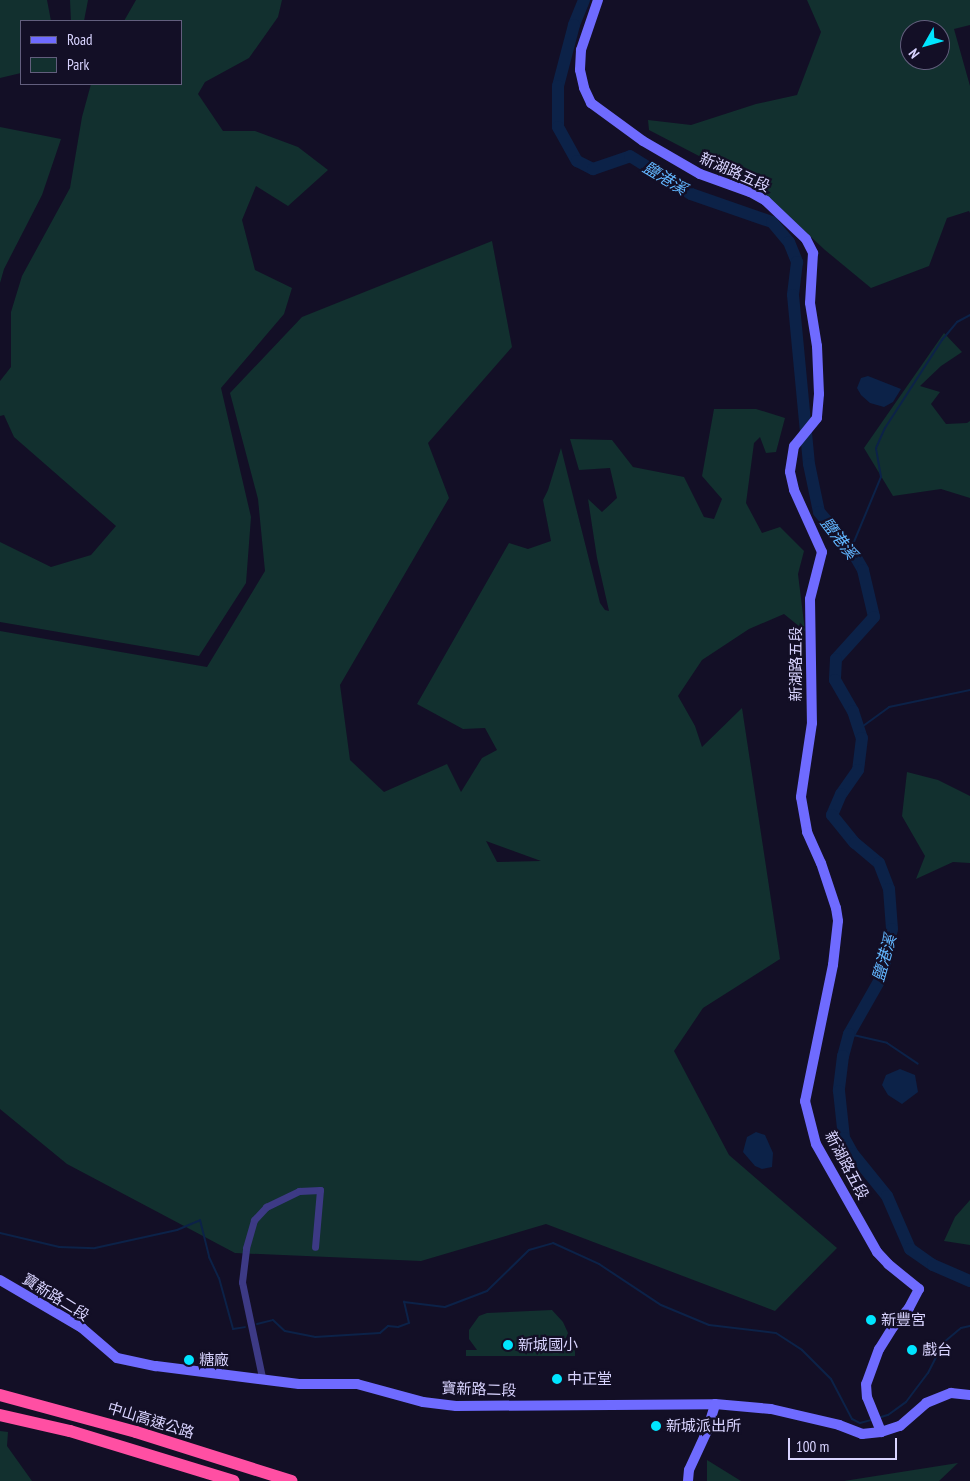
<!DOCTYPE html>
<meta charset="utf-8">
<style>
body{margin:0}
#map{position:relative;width:970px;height:1481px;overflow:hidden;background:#130f26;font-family:"PT Sans Narrow","Noto Sans TC",sans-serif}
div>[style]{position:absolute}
.green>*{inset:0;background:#12302f}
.water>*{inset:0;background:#0c2248}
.stream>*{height:2px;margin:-1px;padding:0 1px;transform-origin:1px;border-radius:1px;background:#0c2248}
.river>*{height:12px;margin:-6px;padding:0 6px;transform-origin:6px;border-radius:6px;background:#0c2248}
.street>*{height:7px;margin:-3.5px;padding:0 3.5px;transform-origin:3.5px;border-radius:3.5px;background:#3d3a85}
.secondary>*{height:10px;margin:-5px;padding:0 5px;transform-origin:5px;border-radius:5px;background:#6f6bff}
.highway>*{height:12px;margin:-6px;padding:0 6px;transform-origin:6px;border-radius:6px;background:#ff4fa3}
.dots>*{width:14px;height:14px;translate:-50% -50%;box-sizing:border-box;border:2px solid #130f26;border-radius:50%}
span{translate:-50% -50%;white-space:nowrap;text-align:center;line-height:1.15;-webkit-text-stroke:4.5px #130f26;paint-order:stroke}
.street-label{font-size:15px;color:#d9d4ff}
.poi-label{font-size:15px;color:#d9d4ff}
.left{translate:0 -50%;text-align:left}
.water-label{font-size:16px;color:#62b6ff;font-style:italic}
.legend{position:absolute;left:20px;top:20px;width:162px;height:65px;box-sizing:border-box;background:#130f26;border:1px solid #625e7d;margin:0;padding:6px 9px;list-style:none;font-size:15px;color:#d9d4ff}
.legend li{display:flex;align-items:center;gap:10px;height:25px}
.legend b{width:25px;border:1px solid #625e7d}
.north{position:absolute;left:900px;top:20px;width:50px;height:50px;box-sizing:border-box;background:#130f26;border:1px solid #625e7d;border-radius:50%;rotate:232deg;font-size:14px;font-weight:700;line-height:20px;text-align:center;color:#d9d4ff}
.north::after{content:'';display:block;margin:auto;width:18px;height:22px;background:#00e5ff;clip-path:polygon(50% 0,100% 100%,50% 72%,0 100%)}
.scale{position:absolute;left:788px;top:1438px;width:109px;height:22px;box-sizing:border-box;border:2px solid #d9d4ff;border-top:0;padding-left:6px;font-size:15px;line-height:18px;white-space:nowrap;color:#d9d4ff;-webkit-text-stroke:4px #130f26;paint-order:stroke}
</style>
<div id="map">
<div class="green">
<i style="clip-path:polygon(0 0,47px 0,51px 21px,21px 21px,21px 73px,0 78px)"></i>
<i style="clip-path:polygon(70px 0,88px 0,84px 21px,71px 21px)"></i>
<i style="clip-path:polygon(136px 0,282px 0,278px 17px,249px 58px,205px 82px,198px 94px,223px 131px,255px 131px,298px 147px,328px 170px,288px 206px,256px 186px,242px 220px,255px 270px,292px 288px,284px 314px,221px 388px,251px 517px,246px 583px,199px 656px,0 622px,0 542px,51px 567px,91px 555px,116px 526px,14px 437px,4px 415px,0 416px,0 381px,11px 367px,11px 312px,22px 276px,70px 188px,82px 117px,91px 84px,181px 84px,181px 21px,124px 21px)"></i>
<i style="clip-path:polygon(evenodd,807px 0,970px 0,970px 25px,954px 29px,970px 86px,970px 213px,969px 211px,947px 218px,929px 266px,871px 288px,825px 250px,775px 204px,724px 169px,649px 130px,648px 120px,691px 125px,756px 104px,797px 95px,821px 32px,807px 0,910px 30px,940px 30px,940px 60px,910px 60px,910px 30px)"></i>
<i style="clip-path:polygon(0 127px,61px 139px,42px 195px,4px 269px,0 283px)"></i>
<i style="clip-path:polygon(evenodd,492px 241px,512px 347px,428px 443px,449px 498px,340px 685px,350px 760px,384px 792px,447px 764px,461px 792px,482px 758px,497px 750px,485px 728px,463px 729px,417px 704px,509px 543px,528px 549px,551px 541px,543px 500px,548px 490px,561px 448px,600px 603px,605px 610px,609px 611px,597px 558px,588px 499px,602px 512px,617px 498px,610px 468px,579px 470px,570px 439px,612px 440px,633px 467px,684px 477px,704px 517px,714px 519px,722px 499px,702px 476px,714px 409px,756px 409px,785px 418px,776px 452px,766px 453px,760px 437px,754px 443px,746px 503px,762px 533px,780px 527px,804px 551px,798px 574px,805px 631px,784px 614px,749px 629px,702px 660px,678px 696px,695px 726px,702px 747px,742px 708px,780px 959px,703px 1008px,674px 1051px,729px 1155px,837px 1248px,775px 1311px,546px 1224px,421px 1261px,235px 1253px,67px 1164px,0 1109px,0 631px,207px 667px,265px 571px,258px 499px,230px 393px,302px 317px,492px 241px,486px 841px,541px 861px,497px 862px,486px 841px)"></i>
<i style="clip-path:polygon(944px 333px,962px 352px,941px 366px,920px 386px,940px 392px,931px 404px,946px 424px,967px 423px,970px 421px,970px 498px,941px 489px,893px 496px,864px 448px)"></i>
<i style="clip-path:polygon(907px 772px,938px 780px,970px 796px,970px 863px,953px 862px,916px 879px,925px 856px,902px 816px)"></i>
<i style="clip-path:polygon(970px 1200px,970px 1245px,944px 1241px,955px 1217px)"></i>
<i style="clip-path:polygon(552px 1310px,563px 1322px,568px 1333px,561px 1350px,575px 1350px,575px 1356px,466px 1356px,466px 1350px,477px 1350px,469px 1339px,469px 1330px,479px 1316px,487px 1313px)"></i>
<i style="clip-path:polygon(0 1431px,8px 1432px,7px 1446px,32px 1481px,0 1481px)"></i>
<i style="clip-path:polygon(707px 1460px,741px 1481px,707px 1481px)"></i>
<i style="clip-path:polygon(958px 1463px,939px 1481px,844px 1481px)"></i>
</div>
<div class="water">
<i style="clip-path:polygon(868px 376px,901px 389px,893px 402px,884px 407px,870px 403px,861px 395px,857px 388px,861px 378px)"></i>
<i style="clip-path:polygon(900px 1069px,915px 1075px,918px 1092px,902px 1104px,888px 1095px,882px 1085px,886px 1075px)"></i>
<i style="clip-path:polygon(756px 1132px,765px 1135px,773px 1153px,772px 1167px,762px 1169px,755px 1166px,743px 1152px,747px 1137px)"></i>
</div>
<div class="stream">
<i style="left:851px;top:549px;width:78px;rotate:-67.4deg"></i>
<i style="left:881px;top:477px;width:29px;rotate:-100deg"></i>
<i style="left:876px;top:448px;width:22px;rotate:-66deg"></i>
<i style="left:885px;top:428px;width:105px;rotate:-57.1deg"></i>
<i style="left:942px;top:340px;width:23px;rotate:-50deg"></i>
<i style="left:957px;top:322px;width:15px;rotate:-28deg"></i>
<i style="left:859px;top:729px;width:37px;rotate:-36deg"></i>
<i style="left:889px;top:707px;width:83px;rotate:-11.9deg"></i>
<i style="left:849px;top:1034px;width:39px;rotate:13deg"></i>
<i style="left:887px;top:1043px;width:37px;rotate:34deg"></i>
<i style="left:0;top:1233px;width:61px;rotate:13.3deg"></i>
<i style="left:59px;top:1247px;width:36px;rotate:2deg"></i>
<i style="left:95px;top:1248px;width:84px;rotate:-12.4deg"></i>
<i style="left:177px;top:1230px;width:25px;rotate:-23deg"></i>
<i style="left:200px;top:1220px;width:38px;rotate:76deg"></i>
<i style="left:209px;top:1257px;width:23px;rotate:65deg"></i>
<i style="left:219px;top:1278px;width:53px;rotate:74.6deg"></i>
<i style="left:233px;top:1329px;width:12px;rotate:-9deg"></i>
<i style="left:257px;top:1324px;width:16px;rotate:-14deg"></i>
<i style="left:273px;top:1320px;width:16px;rotate:43deg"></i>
<i style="left:285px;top:1331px;width:31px;rotate:11deg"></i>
<i style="left:315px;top:1337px;width:65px;rotate:-3.5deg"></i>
<i style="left:380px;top:1333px;width:11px;rotate:-41deg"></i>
<i style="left:388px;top:1326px;width:10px;rotate:6deg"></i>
<i style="left:398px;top:1327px;width:12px;rotate:-20deg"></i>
<i style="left:409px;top:1323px;width:22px;rotate:-103deg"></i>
<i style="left:404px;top:1302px;width:41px;rotate:7deg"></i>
<i style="left:445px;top:1307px;width:45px;rotate:-20.9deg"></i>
<i style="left:487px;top:1291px;width:59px;rotate:-44.3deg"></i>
<i style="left:529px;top:1250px;width:25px;rotate:-16deg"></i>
<i style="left:553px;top:1243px;width:51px;rotate:24.5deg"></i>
<i style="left:599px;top:1264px;width:74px;rotate:33.5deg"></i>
<i style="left:661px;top:1305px;width:52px;rotate:22.6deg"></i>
<i style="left:709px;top:1325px;width:67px;rotate:6.8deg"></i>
<i style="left:776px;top:1333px;width:31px;rotate:33deg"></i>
<i style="left:802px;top:1350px;width:41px;rotate:45deg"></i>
<i style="left:831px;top:1379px;width:45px;rotate:62.3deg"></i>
<i style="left:852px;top:1419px;width:9px;rotate:27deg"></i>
<i style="left:860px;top:1423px;width:11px;rotate:-15deg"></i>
<i style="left:878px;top:1418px;width:10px;rotate:-17deg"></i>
<i style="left:888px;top:1415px;width:22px;rotate:-36deg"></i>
<i style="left:906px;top:1402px;width:36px;rotate:-53deg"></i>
<i style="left:928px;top:1373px;width:34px;rotate:-63deg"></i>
<i style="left:943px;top:1343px;width:23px;rotate:-40deg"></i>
<i style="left:961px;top:1328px;width:9px;rotate:-13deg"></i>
</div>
<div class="river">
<i style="left:584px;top:0;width:27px;rotate:112deg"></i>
<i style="left:574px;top:25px;width:63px;rotate:104.7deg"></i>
<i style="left:558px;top:86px;width:41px;rotate:90deg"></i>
<i style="left:558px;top:127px;width:39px;rotate:61deg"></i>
<i style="left:577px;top:161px;width:18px;rotate:27deg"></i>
<i style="left:593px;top:169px;width:39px;rotate:-19deg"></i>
<i style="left:630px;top:156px;width:72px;rotate:31.9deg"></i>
<i style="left:691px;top:194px;width:86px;rotate:19.1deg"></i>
<i style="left:772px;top:222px;width:26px;rotate:50deg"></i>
<i style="left:789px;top:242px;width:22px;rotate:68deg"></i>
<i style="left:797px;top:262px;width:33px;rotate:97deg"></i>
<i style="left:793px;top:295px;width:170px;rotate:84.6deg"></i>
<i style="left:809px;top:464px;width:49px;rotate:78.2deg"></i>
<i style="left:819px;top:512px;width:49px;rotate:49.1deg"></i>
<i style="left:851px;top:549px;width:24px;rotate:60deg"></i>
<i style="left:863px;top:570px;width:48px;rotate:76.8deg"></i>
<i style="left:874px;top:617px;width:57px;rotate:132.1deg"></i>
<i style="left:836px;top:659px;width:21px;rotate:93deg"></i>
<i style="left:835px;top:680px;width:36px;rotate:60deg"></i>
<i style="left:853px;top:711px;width:28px;rotate:72deg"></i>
<i style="left:862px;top:738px;width:32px;rotate:97deg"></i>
<i style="left:858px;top:770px;width:29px;rotate:125deg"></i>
<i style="left:841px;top:794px;width:23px;rotate:113deg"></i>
<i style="left:832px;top:815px;width:36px;rotate:51deg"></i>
<i style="left:855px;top:843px;width:31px;rotate:40deg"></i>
<i style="left:879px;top:863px;width:28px;rotate:69deg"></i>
<i style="left:889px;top:889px;width:40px;rotate:85.7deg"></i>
<i style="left:892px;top:929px;width:48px;rotate:102deg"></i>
<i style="left:882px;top:976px;width:67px;rotate:119.6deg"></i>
<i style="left:849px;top:1034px;width:23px;rotate:105deg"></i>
<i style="left:843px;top:1056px;width:35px;rotate:97deg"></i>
<i style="left:839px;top:1091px;width:47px;rotate:83.9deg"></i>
<i style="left:844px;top:1138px;width:18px;rotate:61deg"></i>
<i style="left:853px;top:1154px;width:54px;rotate:51deg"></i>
<i style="left:887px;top:1196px;width:58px;rotate:66.5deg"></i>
<i style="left:910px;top:1249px;width:28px;rotate:35deg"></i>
<i style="left:933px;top:1265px;width:40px;rotate:23.4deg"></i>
</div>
<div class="street">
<i style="left:262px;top:1377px;width:97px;rotate:-101.9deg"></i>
<i style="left:242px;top:1282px;width:34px;rotate:-83deg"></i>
<i style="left:246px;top:1248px;width:29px;rotate:-74deg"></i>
<i style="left:254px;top:1220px;width:18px;rotate:-47deg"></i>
<i style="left:266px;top:1207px;width:37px;rotate:-26deg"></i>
<i style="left:299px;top:1191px;width:21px;rotate:-3deg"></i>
<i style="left:320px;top:1190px;width:57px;rotate:95deg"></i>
</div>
<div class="secondary">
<i style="left:598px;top:0;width:53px;rotate:108.8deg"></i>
<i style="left:581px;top:50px;width:20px;rotate:93deg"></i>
<i style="left:580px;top:70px;width:18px;rotate:77deg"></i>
<i style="left:584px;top:88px;width:17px;rotate:65deg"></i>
<i style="left:591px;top:103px;width:64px;rotate:36.2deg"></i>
<i style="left:643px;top:141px;width:66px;rotate:30.1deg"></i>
<i style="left:700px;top:174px;width:53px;rotate:19.8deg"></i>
<i style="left:750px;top:192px;width:18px;rotate:29deg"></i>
<i style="left:766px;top:201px;width:55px;rotate:43.5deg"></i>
<i style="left:806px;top:239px;width:16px;rotate:63deg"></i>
<i style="left:813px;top:253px;width:50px;rotate:93.4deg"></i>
<i style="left:810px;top:303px;width:44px;rotate:80.8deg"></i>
<i style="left:817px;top:346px;width:48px;rotate:87.6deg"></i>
<i style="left:819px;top:394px;width:24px;rotate:95deg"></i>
<i style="left:817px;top:418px;width:36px;rotate:129deg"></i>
<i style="left:794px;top:446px;width:26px;rotate:99deg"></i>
<i style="left:790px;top:472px;width:18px;rotate:77deg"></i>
<i style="left:794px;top:490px;width:68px;rotate:65.7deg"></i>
<i style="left:822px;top:552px;width:49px;rotate:104.3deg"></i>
<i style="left:810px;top:599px;width:124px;rotate:89.1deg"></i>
<i style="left:812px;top:723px;width:75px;rotate:98.5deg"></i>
<i style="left:801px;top:797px;width:36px;rotate:80deg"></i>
<i style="left:807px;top:832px;width:34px;rotate:66deg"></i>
<i style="left:821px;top:863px;width:47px;rotate:71.6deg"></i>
<i style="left:836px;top:908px;width:13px;rotate:81deg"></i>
<i style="left:838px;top:921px;width:44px;rotate:96.5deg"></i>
<i style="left:833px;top:965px;width:139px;rotate:101.6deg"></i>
<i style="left:805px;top:1101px;width:44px;rotate:75.7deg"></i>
<i style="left:816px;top:1144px;width:124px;rotate:60.5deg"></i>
<i style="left:877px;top:1252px;width:16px;rotate:47deg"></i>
<i style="left:888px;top:1264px;width:40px;rotate:39deg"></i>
<i style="left:919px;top:1289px;width:21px;rotate:118deg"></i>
<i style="left:909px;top:1308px;width:25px;rotate:130deg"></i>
<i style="left:893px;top:1327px;width:26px;rotate:122deg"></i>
<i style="left:879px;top:1349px;width:37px;rotate:110deg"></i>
<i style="left:866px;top:1384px;width:13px;rotate:86deg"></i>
<i style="left:867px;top:1397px;width:38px;rotate:68deg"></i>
<i style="left:0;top:1280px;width:95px;rotate:30.3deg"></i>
<i style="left:82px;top:1328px;width:46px;rotate:40.6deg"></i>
<i style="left:117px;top:1358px;width:40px;rotate:12deg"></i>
<i style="left:156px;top:1366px;width:144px;rotate:7.2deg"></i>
<i style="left:299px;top:1384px;width:58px"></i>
<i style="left:357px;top:1384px;width:68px;rotate:15.3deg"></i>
<i style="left:423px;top:1402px;width:33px;rotate:7deg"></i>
<i style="left:456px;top:1406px;width:259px;rotate:-0.4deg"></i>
<i style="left:715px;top:1404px;width:56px;rotate:5.1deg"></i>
<i style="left:771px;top:1409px;width:70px;rotate:13.2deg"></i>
<i style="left:839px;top:1425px;width:25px;rotate:21deg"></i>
<i style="left:862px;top:1434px;width:19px;rotate:-6deg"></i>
<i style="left:881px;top:1432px;width:20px;rotate:-18deg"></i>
<i style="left:900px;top:1426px;width:35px;rotate:-41deg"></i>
<i style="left:926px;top:1403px;width:27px;rotate:-22deg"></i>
<i style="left:951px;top:1393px;width:19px;rotate:6deg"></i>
<i style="left:688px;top:1481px;width:11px;rotate:-85deg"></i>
<i style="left:689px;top:1470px;width:43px;rotate:-65.2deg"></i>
<i style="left:707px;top:1431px;width:28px;rotate:-73deg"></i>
</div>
<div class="highway">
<i style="left:0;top:1395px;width:141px;rotate:15.2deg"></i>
<i style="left:136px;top:1432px;width:163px;rotate:17.5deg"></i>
<i style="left:0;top:1415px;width:72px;rotate:12.9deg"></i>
<i style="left:70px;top:1431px;width:171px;rotate:17deg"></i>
</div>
<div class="dots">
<i style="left:871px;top:1320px;background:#00e5ff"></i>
<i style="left:508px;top:1345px;background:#00e5ff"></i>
<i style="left:912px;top:1350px;background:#00e5ff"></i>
<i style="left:189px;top:1360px;background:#00e5ff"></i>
<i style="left:557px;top:1379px;background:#00e5ff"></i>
<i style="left:656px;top:1426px;background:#00e5ff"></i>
</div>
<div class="street-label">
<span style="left:735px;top:172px;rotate:24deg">新湖路五段</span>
<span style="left:796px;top:664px;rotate:-90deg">新湖路五段</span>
<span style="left:847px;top:1165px;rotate:62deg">新湖路五段</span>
<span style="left:56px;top:1297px;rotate:32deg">寶新路二段</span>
<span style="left:479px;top:1389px;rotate:2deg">寶新路二段</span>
<span style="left:151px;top:1420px;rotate:17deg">中山高速公路</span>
</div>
<div class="poi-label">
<span class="left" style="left:881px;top:1320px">新豐宮</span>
<span class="left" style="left:518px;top:1345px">新城國小</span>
<span class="left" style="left:922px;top:1350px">戲台</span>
<span class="left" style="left:199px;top:1360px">糖廠</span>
<span class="left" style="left:567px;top:1379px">中正堂</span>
<span class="left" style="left:666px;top:1426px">新城派出所</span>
</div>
<div class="water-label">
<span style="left:665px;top:178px;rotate:31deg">鹽港溪</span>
<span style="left:839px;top:538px;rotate:52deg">鹽港溪</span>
<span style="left:884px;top:958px;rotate:-74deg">鹽港溪</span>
</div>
<ul class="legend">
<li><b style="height:6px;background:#6f6bff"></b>Road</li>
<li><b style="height:14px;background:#12302f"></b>Park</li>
</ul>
<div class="north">N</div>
<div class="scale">100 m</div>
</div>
